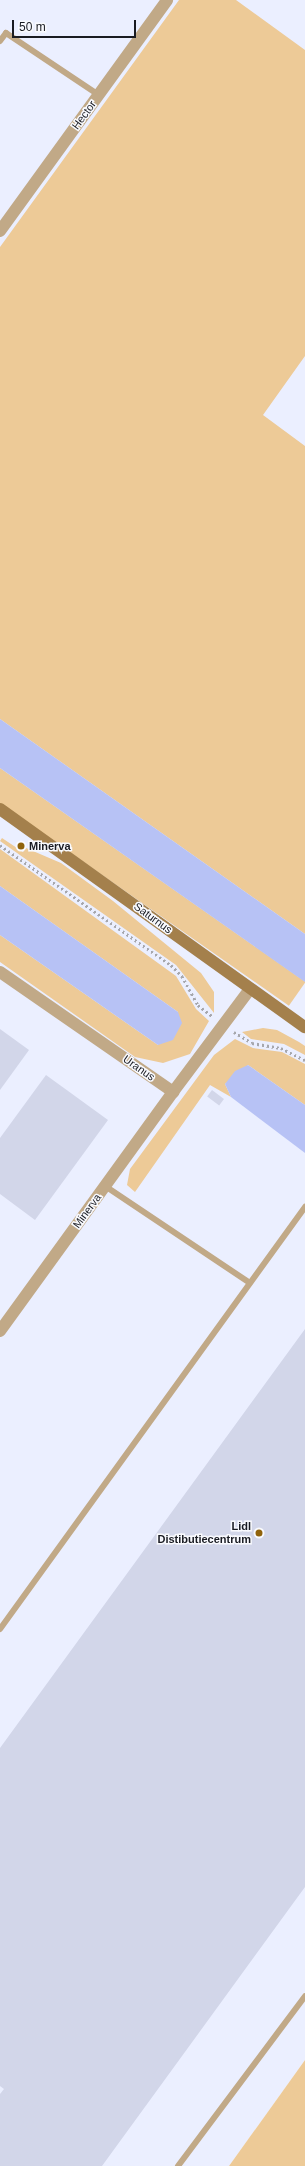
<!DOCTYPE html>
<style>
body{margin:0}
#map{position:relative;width:305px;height:2166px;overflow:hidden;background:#f9fafe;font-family:Arial,sans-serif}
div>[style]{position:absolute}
.built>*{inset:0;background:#ebefff}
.green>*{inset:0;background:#edca97;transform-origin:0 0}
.water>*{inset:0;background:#b7c2f5}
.building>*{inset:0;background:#d2d6e9;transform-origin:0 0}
.path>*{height:2.5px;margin-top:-1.25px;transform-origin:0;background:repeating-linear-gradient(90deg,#a6a7ac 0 2px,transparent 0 5px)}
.lane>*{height:6px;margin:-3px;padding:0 3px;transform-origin:3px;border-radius:3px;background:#c1a987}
.street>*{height:12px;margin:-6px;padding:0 6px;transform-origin:6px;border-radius:6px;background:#c1a987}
.secondary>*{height:12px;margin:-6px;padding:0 6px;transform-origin:6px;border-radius:6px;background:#a4804c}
.dots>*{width:11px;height:11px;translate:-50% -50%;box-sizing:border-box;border:2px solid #f9fafe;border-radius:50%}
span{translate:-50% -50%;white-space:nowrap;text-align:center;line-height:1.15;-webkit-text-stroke:3px #f9fafe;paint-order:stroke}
.street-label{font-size:11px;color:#191b22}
.poi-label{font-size:11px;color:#191b22;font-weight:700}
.left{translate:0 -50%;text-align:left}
.right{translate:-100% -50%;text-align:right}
.scale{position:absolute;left:12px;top:20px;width:124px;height:18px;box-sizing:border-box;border:2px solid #191b22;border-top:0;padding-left:5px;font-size:12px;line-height:14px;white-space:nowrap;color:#191b22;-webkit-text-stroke:3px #f9fafe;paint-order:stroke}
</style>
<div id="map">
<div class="built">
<i style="clip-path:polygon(0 0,305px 0,305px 2060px,229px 2166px,0 2166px)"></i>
</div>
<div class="green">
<i style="clip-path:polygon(179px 0,236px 0,305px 50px,305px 356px,263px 415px,305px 446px,305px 934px,0 719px,0 247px)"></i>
<i style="left:0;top:768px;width:373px;height:29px;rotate:35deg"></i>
<i style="clip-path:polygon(2px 838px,23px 852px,26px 848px,61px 863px,113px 901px,201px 973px,214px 992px,214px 1013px,176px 965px,0 841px)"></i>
<i style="clip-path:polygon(0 849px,176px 976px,196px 1009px,209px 1021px,190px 1054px,163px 1063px,135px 1057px,0 962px,0 935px,158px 1045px,178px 1012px,0 886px)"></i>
<i style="clip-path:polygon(263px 1028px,277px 1030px,299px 1042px,305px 1046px,305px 1055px,284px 1044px,251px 1039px,242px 1032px)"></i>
<i style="clip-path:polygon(235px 1039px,253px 1048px,282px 1052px,305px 1064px,305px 1105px,248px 1065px,225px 1084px,231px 1097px,210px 1085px,135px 1192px,127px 1185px,130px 1169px,214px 1055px)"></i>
<i style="clip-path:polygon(305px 2060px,305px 2166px,229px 2166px)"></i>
</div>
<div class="water">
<i style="clip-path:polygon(0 719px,305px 934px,305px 982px,0 768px)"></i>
<i style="clip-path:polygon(0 886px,178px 1012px,182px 1023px,173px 1040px,158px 1045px,0 935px)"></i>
<i style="clip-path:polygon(248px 1065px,305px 1105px,305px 1153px,231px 1097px,225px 1084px,235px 1071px)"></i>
</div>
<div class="building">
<i style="clip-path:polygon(0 1029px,29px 1050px,0 1090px)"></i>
<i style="clip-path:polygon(46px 1075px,108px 1120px,35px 1220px,0 1194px,0 1138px)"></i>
<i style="left:212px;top:1090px;width:15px;height:8px;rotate:37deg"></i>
<i style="clip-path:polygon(305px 1329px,305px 1887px,102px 2166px,0 2166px,0 2094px,4px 2089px,0 2086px,0 1748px)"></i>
</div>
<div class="path">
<i style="left:0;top:845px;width:209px;rotate:35.1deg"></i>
<i style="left:171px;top:965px;width:16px;rotate:45deg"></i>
<i style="left:182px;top:976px;width:33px;rotate:61deg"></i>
<i style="left:198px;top:1005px;width:18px;rotate:38deg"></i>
<i style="left:234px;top:1032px;width:21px;rotate:31deg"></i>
<i style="left:252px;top:1043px;width:29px;rotate:10deg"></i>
<i style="left:281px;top:1048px;width:27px;rotate:27deg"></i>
</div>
<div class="lane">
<i style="left:0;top:41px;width:10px;rotate:-53deg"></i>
<i style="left:6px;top:33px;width:112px;rotate:33.7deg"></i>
<i style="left:105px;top:1186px;width:174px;rotate:33.8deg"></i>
<i style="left:0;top:1629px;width:521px;rotate:-54.14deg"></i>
<i style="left:178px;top:2166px;width:212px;rotate:-53.2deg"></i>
</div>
<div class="street">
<i style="left:0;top:231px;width:285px;rotate:-54.1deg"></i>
<i style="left:0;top:972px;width:211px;rotate:34.7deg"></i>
<i style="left:173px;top:1092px;width:129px;rotate:-53.2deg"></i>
<i style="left:0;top:1331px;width:295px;rotate:-54.1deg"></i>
</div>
<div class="secondary">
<i style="left:0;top:809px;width:375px;rotate:35.6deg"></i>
</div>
<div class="dots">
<i style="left:21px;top:846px;background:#90630c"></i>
<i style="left:259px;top:1533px;background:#90630c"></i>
</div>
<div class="street-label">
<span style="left:84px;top:115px;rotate:-54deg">Hector</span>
<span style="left:153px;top:918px;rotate:36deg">Saturnus</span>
<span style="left:139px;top:1068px;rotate:35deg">Uranus</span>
<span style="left:87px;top:1211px;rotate:-54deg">Minerva</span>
</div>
<div class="poi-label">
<span class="left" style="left:29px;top:846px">Minerva</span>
<span class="right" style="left:251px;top:1533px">Lidl<br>Distibutiecentrum</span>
</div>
<div class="scale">50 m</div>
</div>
